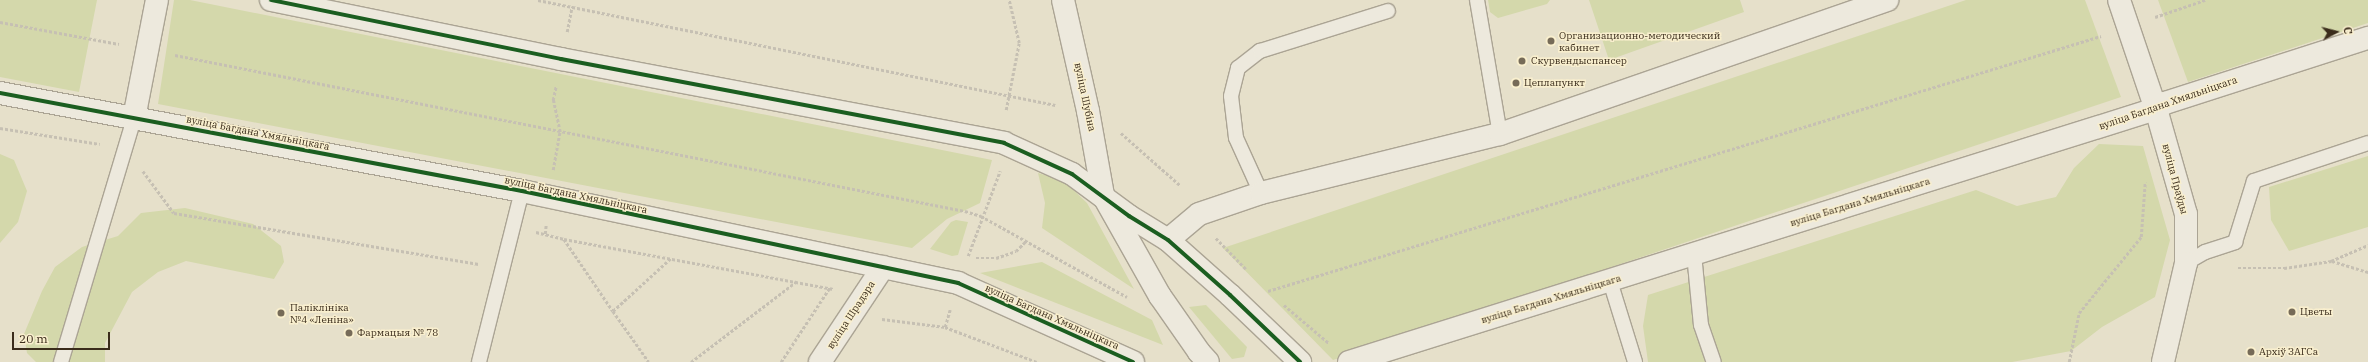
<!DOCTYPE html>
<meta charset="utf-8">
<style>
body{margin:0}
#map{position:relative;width:2368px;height:362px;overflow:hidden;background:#e6e0ca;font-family:"IBM Plex Serif",serif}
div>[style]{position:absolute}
.green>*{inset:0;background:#d4d8ab}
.path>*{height:2.5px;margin-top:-1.25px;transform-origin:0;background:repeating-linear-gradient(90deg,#c6c0b3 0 3px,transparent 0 5px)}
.roads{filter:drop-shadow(1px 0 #aba494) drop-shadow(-1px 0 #aba494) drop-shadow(0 1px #aba494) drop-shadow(0 -1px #aba494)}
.lane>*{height:14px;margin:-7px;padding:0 7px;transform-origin:7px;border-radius:7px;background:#ede9dd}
.street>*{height:22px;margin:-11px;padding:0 11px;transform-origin:11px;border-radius:11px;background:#ede9dd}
.secondary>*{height:22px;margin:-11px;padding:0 11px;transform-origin:11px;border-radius:11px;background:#ede9dd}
.cycleway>*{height:4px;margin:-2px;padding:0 2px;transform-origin:2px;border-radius:2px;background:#1b5e20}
.dots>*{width:11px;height:11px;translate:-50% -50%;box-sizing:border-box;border:2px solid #f9efce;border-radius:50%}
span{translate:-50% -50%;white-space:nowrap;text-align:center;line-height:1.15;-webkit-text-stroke:3px #f9efce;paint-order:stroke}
.poi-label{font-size:10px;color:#3a2c1b}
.left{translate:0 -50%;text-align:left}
.street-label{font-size:10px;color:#3a2c1b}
.north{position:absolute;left:2316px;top:12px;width:40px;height:40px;-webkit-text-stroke:3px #f9efce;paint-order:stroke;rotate:83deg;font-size:11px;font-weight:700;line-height:16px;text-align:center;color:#3a2c1b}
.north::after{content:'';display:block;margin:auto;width:14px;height:18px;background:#3a2c1b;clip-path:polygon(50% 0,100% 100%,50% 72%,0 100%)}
.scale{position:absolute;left:12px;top:332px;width:98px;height:18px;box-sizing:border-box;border:2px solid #3a2c1b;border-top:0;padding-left:5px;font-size:12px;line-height:14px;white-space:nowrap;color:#3a2c1b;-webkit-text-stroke:3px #f9efce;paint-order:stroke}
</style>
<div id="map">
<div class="green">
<i style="clip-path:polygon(0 0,97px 0,79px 92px,0 77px)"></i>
<i style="clip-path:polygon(174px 0,190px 0,992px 160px,980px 203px,947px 219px,912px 248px,158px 104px)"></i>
<i style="clip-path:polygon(1488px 0,1550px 0,1547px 4px,1498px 18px,1490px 12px)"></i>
<i style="clip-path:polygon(1589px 0,1740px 0,1744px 12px,1609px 60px)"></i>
<i style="clip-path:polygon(1966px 0,2085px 0,2121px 97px,1333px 360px,1223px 248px)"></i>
<i style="clip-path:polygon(2158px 0,2368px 0,2368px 23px,2188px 82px)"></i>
<i style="clip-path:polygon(2099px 144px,2143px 146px,2170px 240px,2155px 297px,2102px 327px,2071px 351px,2012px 362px,1648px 362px,1643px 326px,1648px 295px,1976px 190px,2017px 206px,2056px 197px,2074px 168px)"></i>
<i style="clip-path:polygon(0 154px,14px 160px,27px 191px,18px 222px,0 243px)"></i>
<i style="clip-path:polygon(2368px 156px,2368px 227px,2289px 251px,2271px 220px,2269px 187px)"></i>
<i style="clip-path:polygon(1038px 173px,1064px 181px,1087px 203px,1134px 289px,1042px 228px,1045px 203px)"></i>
<i style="clip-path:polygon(185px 208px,253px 224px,281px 246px,284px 262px,274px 279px,186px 261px,158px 272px,132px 292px,105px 343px,105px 362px,36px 362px,27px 353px,24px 334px,42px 291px,55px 267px,82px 247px,118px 236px,141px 213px)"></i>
<i style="clip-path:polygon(956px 220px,968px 222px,958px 255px,952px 256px,930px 249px,951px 222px)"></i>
<i style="clip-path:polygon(1042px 262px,1152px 320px,1163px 345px,980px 273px)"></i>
<i style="clip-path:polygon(1206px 305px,1247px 347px,1244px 357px,1232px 359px,1189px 307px)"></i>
</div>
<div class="path">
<i style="left:538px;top:0;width:528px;rotate:11.48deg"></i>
<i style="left:2155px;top:17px;width:53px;rotate:-18.8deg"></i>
<i style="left:0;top:22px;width:121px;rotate:10.5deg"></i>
<i style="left:567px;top:32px;width:26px;rotate:-79deg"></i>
<i style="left:175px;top:55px;width:805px;rotate:11.17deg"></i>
<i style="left:965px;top:211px;width:17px;rotate:17deg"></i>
<i style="left:981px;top:216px;width:167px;rotate:29deg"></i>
<i style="left:1006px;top:110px;width:68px;rotate:-79deg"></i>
<i style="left:1019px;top:43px;width:44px;rotate:-103.1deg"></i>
<i style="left:0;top:128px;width:101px;rotate:9.1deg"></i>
<i style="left:1121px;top:133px;width:80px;rotate:41.5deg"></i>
<i style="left:553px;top:170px;width:39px;rotate:-80deg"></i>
<i style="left:560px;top:132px;width:33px;rotate:-102deg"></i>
<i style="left:553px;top:100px;width:14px;rotate:-78deg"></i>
<i style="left:143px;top:171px;width:52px;rotate:53.6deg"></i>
<i style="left:174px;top:213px;width:309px;rotate:9.5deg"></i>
<i style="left:536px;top:232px;width:29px;rotate:14deg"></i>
<i style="left:564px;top:239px;width:274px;rotate:10.5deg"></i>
<i style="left:545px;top:234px;width:10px;rotate:-84deg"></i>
<i style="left:1216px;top:238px;width:43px;rotate:45.9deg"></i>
<i style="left:564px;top:239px;width:87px;rotate:55.8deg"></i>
<i style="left:613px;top:311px;width:79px;rotate:-42.4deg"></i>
<i style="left:968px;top:256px;width:91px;rotate:-69.4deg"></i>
<i style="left:976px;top:258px;width:20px"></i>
<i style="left:996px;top:258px;width:21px;rotate:-19deg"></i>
<i style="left:1016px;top:251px;width:14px;rotate:-45deg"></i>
<i style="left:2332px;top:261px;width:38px;rotate:17deg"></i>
<i style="left:2238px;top:268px;width:46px"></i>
<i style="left:2284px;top:268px;width:48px;rotate:-8.5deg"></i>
<i style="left:2331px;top:261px;width:40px;rotate:-23.4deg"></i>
<i style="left:1268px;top:291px;width:871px;rotate:-17.02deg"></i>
<i style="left:1284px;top:305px;width:59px;rotate:40.2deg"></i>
<i style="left:613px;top:311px;width:62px;rotate:54.8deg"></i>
<i style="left:882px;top:319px;width:64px;rotate:7.2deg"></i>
<i style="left:945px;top:327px;width:98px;rotate:20.8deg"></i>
<i style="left:945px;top:327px;width:18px;rotate:-74deg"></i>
<i style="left:691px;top:362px;width:133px;rotate:-37.4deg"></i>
<i style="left:781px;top:362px;width:90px;rotate:-56.8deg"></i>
<i style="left:2069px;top:362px;width:50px;rotate:-78.5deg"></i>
<i style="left:2079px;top:313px;width:98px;rotate:-50.8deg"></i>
<i style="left:2141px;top:237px;width:55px;rotate:-85.8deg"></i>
</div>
<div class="roads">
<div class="lane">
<i style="left:1477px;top:0;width:136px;rotate:80.3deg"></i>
<i style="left:1261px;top:193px;width:60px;rotate:-114.4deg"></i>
<i style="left:1236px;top:138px;width:42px;rotate:-96.8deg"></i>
<i style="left:1231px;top:96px;width:29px;rotate:-76deg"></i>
<i style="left:1238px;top:68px;width:28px;rotate:-38deg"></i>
<i style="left:1260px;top:51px;width:134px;rotate:-17.4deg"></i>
<i style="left:1694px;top:254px;width:71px;rotate:84.4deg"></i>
<i style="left:1701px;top:325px;width:39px;rotate:71deg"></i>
<i style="left:2186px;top:263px;width:22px;rotate:-30deg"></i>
<i style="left:2205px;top:252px;width:32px;rotate:-18deg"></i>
<i style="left:2235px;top:242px;width:64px;rotate:-72.7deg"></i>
<i style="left:2254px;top:181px;width:120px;rotate:-18.4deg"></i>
<i style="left:1610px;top:281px;width:85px;rotate:72.8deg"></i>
<i style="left:61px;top:362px;width:255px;rotate:-73.3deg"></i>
<i style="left:479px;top:362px;width:176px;rotate:-75.9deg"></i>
</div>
<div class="street">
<i style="left:1168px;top:240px;width:40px;rotate:-40deg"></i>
<i style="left:1199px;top:214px;width:65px;rotate:-18.7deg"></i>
<i style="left:1261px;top:193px;width:246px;rotate:-13.9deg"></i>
<i style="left:1500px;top:134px;width:410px;rotate:-19.1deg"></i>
<i style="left:820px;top:362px;width:114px;rotate:-56.4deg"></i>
<i style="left:1349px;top:362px;width:846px;rotate:-17.41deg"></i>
<i style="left:2156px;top:109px;width:11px;rotate:-34deg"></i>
<i style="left:2165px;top:103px;width:213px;rotate:-17.8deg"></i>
</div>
<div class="secondary">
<i style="left:271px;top:0;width:296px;rotate:11.5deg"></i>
<i style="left:561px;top:59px;width:451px;rotate:10.7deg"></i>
<i style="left:1004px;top:143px;width:75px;rotate:24.5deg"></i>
<i style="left:1072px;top:174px;width:71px;rotate:36.4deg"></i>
<i style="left:1129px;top:216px;width:46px;rotate:31.6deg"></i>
<i style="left:1168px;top:240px;width:83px;rotate:41.6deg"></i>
<i style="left:1230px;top:295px;width:97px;rotate:43.7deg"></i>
<i style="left:1063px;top:0;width:114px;rotate:77.3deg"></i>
<i style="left:1088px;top:111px;width:85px;rotate:79.9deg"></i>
<i style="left:1103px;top:195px;width:116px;rotate:60.6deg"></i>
<i style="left:1160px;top:296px;width:68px;rotate:55.1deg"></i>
<i style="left:1199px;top:352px;width:13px;rotate:48deg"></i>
<i style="left:2119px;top:0;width:115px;rotate:71.3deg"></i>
<i style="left:2156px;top:109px;width:109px;rotate:74.1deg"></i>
<i style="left:2186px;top:214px;width:49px;rotate:90deg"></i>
<i style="left:2186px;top:263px;width:102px;rotate:103.1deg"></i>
<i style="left:0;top:93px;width:531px;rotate:10.63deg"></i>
<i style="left:522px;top:191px;width:446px;rotate:11.9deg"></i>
<i style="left:958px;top:283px;width:192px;rotate:24.3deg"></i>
<i style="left:134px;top:118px;width:120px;rotate:-79deg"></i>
</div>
</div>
<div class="cycleway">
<i style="left:271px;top:0;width:296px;rotate:11.5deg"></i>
<i style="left:561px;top:59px;width:451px;rotate:10.7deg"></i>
<i style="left:1004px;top:143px;width:75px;rotate:24.5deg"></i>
<i style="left:1072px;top:174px;width:71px;rotate:36.4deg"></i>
<i style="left:1129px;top:216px;width:46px;rotate:31.6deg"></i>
<i style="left:1168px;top:240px;width:83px;rotate:41.6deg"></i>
<i style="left:1230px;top:295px;width:97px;rotate:43.7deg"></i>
<i style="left:0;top:93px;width:531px;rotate:10.63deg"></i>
<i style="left:522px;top:191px;width:446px;rotate:11.9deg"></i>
<i style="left:958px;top:283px;width:192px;rotate:24.3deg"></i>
</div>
<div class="dots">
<i style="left:1551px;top:41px;background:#766b58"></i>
<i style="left:1522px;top:61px;background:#766b58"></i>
<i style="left:1516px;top:83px;background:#766b58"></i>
<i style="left:2292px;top:312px;background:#766b58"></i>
<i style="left:281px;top:313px;background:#766b58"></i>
<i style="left:349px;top:333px;background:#766b58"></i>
<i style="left:2251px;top:352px;background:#766b58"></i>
</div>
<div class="poi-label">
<span class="left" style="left:1559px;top:41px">Организационно-методический<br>кабинет</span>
<span class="left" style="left:1531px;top:61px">Скурвендыспансер</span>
<span class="left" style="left:1524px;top:83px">Цеплапункт</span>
<span class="left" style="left:290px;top:313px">Паліклініка<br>№4 «Леніна»</span>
<span class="left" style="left:2300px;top:312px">Цветы</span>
<span class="left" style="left:357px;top:333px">Фармацыя № 78</span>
<span class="left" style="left:2259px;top:352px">Архіў ЗАГСа</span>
</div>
<div class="street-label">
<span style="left:1085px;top:97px;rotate:78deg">вуліца Шубіна</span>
<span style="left:2168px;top:103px;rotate:-19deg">вуліца Багдана Хмяльніцкага</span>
<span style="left:258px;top:133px;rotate:11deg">вуліца Багдана Хмяльніцкага</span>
<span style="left:2175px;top:179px;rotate:75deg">вуліца Праўды</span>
<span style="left:576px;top:195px;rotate:12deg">вуліца Багдана Хмяльніцкага</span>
<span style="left:1860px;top:202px;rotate:-17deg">вуліца Багдана Хмяльніцкага</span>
<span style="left:1551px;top:299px;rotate:-17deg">вуліца Багдана Хмяльніцкага</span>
<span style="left:851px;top:315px;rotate:-57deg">вуліца Шрадэра</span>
<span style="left:1052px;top:317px;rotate:24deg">вуліца Багдана Хмяльніцкага</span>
</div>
<div class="north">С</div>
<div class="scale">20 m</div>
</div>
